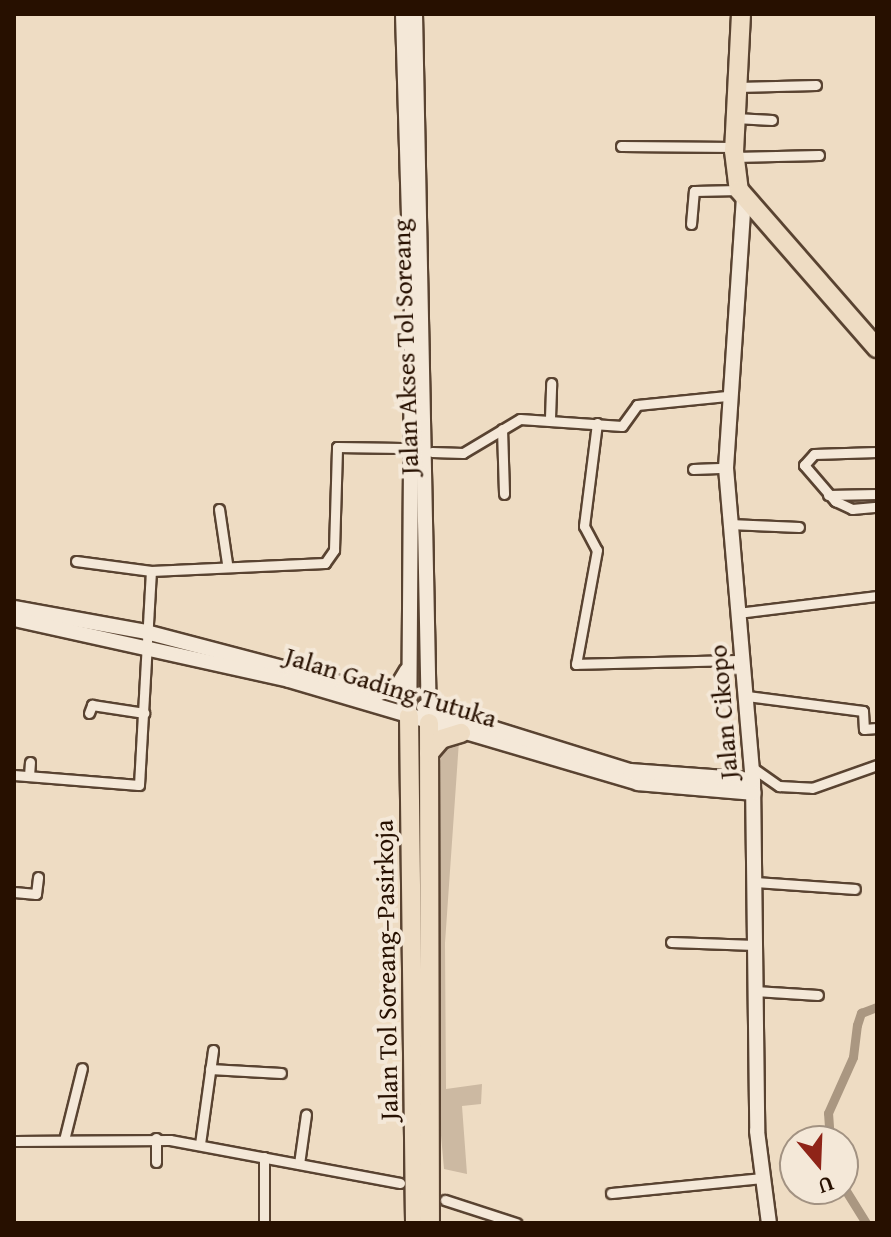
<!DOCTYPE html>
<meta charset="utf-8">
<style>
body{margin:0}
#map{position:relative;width:891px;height:1237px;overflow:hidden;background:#eedcc3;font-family:"Gentium Book Plus",serif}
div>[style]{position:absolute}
.green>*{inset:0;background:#ccb9a2}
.canal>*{height:9px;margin:-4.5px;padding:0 4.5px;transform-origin:4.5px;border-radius:4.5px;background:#aa9781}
.roads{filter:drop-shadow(2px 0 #594331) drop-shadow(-2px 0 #594331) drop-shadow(0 2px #594331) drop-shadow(0 -2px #594331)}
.street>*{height:9px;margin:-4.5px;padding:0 4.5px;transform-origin:4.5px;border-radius:4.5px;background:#f4e8d8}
.secondary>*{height:14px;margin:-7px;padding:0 7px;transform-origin:7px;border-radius:7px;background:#f4e8d8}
.highway>*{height:18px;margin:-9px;padding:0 9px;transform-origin:9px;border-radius:9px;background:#eedcc3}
span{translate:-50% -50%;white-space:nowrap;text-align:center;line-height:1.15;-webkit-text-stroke:8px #f4e8d8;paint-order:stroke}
.street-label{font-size:26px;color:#271000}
.frame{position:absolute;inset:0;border:16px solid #271000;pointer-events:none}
.north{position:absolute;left:779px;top:1125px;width:80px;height:80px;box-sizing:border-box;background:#f4e8d8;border:2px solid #a29282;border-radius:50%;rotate:161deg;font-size:22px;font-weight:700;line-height:32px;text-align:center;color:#271000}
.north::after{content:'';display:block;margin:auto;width:28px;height:36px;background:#8f2418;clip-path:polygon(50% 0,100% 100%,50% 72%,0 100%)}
</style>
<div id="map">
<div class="green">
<i style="clip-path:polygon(459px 741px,445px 943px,446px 1089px,482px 1084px,481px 1104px,462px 1106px,467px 1174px,444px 1169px,439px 1113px,439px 764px,444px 749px)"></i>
</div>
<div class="canal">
<i style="left:830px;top:1141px;width:28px;rotate:-94deg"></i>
<i style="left:828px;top:1113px;width:61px;rotate:-65.9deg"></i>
<i style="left:853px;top:1057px;width:32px;rotate:-83deg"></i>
<i style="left:857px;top:1025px;width:13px;rotate:-72deg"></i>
<i style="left:861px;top:1013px;width:17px;rotate:-21deg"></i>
<i style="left:843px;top:1186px;width:44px;rotate:58.1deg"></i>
</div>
<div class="roads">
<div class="street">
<i style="left:737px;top:87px;width:79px;rotate:-1.5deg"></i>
<i style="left:735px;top:118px;width:37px;rotate:3deg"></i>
<i style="left:621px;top:146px;width:113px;rotate:0.5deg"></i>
<i style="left:734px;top:157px;width:85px;rotate:-1.3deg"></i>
<i style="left:691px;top:224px;width:33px;rotate:-85deg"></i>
<i style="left:694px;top:191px;width:45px;rotate:-1.3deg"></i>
<i style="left:550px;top:418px;width:35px;rotate:-88deg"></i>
<i style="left:597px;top:423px;width:104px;rotate:97.2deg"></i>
<i style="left:584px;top:526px;width:27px;rotate:62deg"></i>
<i style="left:597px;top:550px;width:116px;rotate:100.4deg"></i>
<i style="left:576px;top:664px;width:167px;rotate:-1.4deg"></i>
<i style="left:502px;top:429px;width:65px;rotate:88.2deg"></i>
<i style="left:432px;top:452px;width:31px;rotate:2deg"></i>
<i style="left:463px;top:453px;width:66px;rotate:-30.8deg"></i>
<i style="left:520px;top:419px;width:102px;rotate:3.9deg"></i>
<i style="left:622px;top:426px;width:26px;rotate:-54deg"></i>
<i style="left:637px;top:405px;width:90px;rotate:-5.7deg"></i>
<i style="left:877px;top:452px;width:63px;rotate:178.2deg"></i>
<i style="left:814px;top:454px;width:15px;rotate:132deg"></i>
<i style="left:804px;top:465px;width:48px;rotate:49.3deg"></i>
<i style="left:835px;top:501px;width:19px;rotate:25deg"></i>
<i style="left:852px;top:509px;width:25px;rotate:-5deg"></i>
<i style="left:693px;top:469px;width:33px;rotate:-2deg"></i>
<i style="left:828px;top:495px;width:49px;rotate:-1.2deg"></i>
<i style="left:219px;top:509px;width:55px;rotate:81.6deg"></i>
<i style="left:729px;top:524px;width:70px;rotate:2.5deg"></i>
<i style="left:76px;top:561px;width:76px;rotate:7.6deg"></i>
<i style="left:151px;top:571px;width:174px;rotate:-2.6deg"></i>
<i style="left:325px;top:563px;width:16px;rotate:-55deg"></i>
<i style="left:334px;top:550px;width:103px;rotate:-88.3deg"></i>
<i style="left:337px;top:447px;width:65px;rotate:0.9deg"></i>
<i style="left:738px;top:613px;width:140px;rotate:-7deg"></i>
<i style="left:747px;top:696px;width:117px;rotate:7.4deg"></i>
<i style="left:863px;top:711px;width:18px;rotate:87deg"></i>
<i style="left:864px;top:729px;width:13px;rotate:-4deg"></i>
<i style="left:89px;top:713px;width:9px;rotate:-69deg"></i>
<i style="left:92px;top:705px;width:53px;rotate:8.7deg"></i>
<i style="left:753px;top:768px;width:32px;rotate:35deg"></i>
<i style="left:779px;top:786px;width:33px;rotate:3deg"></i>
<i style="left:812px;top:788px;width:69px;rotate:-19.5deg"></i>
<i style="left:14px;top:775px;width:125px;rotate:4.6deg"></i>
<i style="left:139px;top:785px;width:214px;rotate:-86.8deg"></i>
<i style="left:29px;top:776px;width:14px;rotate:-86deg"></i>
<i style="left:756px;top:882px;width:99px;rotate:4deg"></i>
<i style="left:14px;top:892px;width:22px;rotate:5deg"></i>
<i style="left:36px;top:894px;width:17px;rotate:-83deg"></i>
<i style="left:671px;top:942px;width:84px;rotate:2deg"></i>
<i style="left:755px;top:991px;width:63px;rotate:3.6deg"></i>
<i style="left:210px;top:1069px;width:71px;rotate:3.2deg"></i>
<i style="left:64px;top:1140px;width:74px;rotate:-76deg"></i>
<i style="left:14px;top:1141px;width:156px;rotate:-0.4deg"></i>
<i style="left:170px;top:1140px;width:234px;rotate:10.6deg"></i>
<i style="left:200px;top:1144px;width:95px;rotate:-82.1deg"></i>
<i style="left:264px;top:1157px;width:66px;rotate:90deg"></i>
<i style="left:156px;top:1162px;width:24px;rotate:-90deg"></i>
<i style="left:299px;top:1164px;width:50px;rotate:-82deg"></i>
<i style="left:611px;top:1193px;width:150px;rotate:-5.7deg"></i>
<i style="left:445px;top:1200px;width:75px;rotate:17.9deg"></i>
</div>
<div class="secondary">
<i style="left:403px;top:14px;width:309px;rotate:88.3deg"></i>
<i style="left:412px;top:323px;width:393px;rotate:90.4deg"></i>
<i style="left:415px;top:14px;width:709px;rotate:88.87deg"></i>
<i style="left:744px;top:197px;width:272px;rotate:93.8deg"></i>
<i style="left:726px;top:468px;width:313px;rotate:85.1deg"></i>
<i style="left:753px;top:780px;width:351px;rotate:89.3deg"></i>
<i style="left:757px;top:1131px;width:93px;rotate:82.6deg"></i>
<i style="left:14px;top:608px;width:134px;rotate:10.3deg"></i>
<i style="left:146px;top:632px;width:241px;rotate:14.7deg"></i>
<i style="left:379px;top:693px;width:16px;rotate:-11deg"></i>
<i style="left:395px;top:690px;width:23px;rotate:-59deg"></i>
<i style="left:14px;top:619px;width:282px;rotate:12.5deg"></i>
<i style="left:289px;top:680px;width:364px;rotate:16.4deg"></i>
<i style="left:638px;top:783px;width:116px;rotate:4.9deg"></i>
<i style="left:424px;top:707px;width:216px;rotate:17.3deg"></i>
<i style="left:630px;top:771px;width:123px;rotate:4.2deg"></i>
</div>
<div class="highway">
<i style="left:741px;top:14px;width:137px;rotate:92.9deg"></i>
<i style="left:734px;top:151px;width:39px;rotate:83deg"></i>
<i style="left:739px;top:190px;width:210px;rotate:48.9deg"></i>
<i style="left:409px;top:716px;width:507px;rotate:89.32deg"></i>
<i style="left:429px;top:723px;width:500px;rotate:89.89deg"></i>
<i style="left:429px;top:753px;width:18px;rotate:-49deg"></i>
<i style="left:441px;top:739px;width:21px;rotate:-17deg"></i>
</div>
</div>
<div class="street-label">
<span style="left:405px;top:347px;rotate:-92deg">Jalan Akses Tol Soreang</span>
<span style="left:391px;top:687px;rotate:17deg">Jalan Gading Tutuka</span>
<span style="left:723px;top:712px;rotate:-95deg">Jalan Cikopo</span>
<span style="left:386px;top:970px;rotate:-91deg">Jalan Tol Soreang–Pasirkoja</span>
</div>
<div class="frame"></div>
<div class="north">U</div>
</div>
